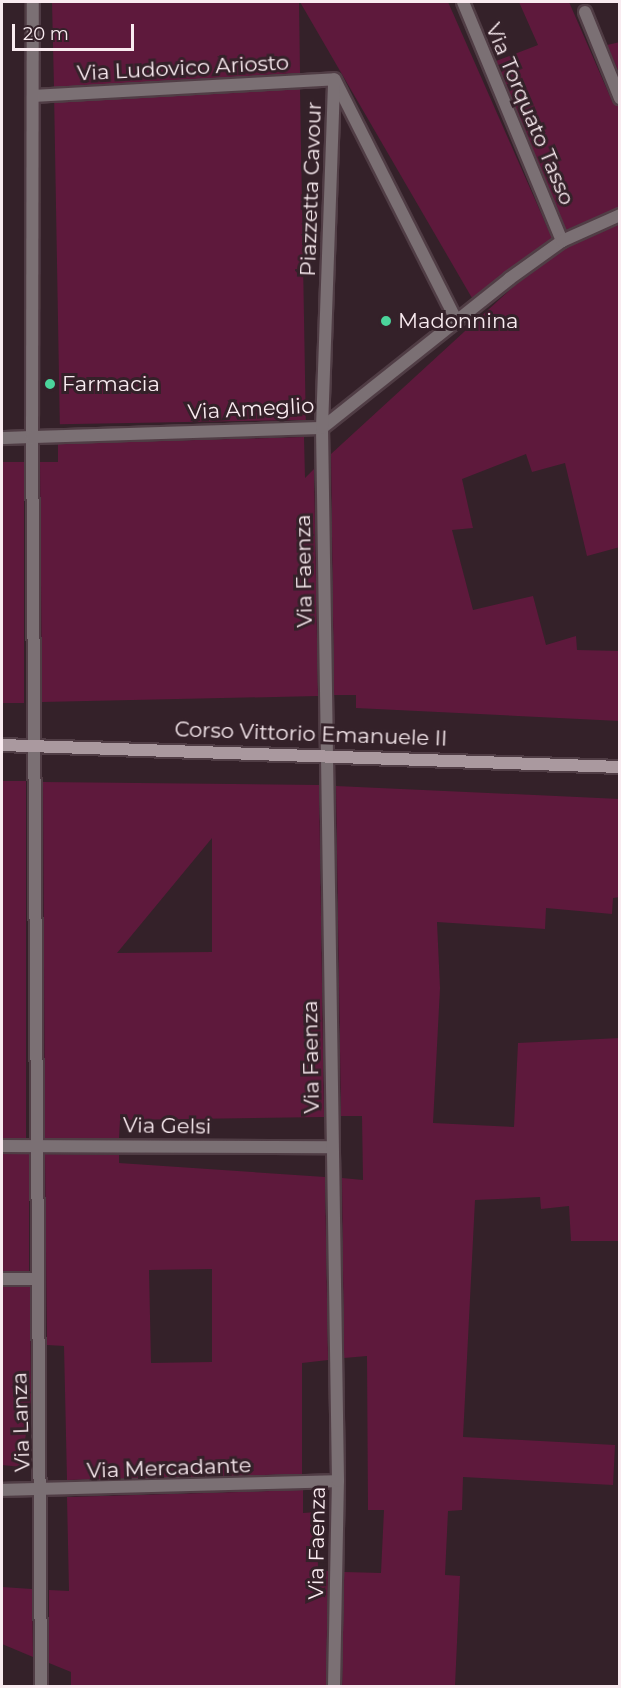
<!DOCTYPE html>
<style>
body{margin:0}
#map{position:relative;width:621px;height:1688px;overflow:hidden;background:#342129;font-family:Montserrat,sans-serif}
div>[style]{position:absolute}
.building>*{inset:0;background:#5e193c;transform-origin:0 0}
.roads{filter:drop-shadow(2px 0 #503d45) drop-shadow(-2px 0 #503d45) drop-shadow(0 2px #503d45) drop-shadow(0 -2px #503d45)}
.street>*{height:12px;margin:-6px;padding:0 6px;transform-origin:6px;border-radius:6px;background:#7b7074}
.secondary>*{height:12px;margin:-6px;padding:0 6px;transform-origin:6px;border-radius:6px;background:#aa999f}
.dots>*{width:16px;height:16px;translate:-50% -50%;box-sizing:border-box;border:3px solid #342129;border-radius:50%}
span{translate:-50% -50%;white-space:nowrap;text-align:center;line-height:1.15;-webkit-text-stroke:6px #342129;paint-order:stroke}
.street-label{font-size:21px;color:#f9ebf0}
.poi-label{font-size:21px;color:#f9ebf0}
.left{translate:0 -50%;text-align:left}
.frame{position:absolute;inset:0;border:3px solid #f9ebf0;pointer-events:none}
.scale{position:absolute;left:12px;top:24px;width:122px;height:27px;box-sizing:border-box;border:3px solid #f9ebf0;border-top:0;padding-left:8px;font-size:18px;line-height:21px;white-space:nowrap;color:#f9ebf0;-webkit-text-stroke:4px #342129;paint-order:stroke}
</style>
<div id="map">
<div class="building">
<i style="clip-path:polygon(52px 2px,299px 2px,300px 73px,54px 87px)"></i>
<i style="clip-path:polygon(300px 2px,448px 2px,552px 238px,472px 298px)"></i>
<i style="clip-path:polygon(519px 2px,569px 2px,612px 101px,620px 106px,620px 207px,566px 230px,496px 61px,538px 45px)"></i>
<i style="clip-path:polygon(620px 42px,620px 75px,607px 45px)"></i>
<i style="left:300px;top:89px;width:331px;height:246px;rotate:89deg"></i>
<i style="clip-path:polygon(620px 224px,620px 547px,587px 556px,565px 463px,532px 472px,526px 454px,462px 479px,473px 528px,452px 530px,473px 610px,533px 596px,546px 645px,576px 636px,577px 650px,620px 651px,620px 721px,356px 708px,356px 695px,334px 695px,331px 454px,514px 286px,566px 248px)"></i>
<i style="clip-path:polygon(304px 437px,305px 478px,314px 469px,318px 696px,42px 702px,40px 462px,58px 462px,58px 444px)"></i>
<i style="left:2px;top:462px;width:22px;height:241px"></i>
<i style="left:2px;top:781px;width:24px;height:357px"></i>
<i style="clip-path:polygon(evenodd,43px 782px,319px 785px,324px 1117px,120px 1120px,119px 1138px,45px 1138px,43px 782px,212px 838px,212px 952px,117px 953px,212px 838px)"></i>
<i style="clip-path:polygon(336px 786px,620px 799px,620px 897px,613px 898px,612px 914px,546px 908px,545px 929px,437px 922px,440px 988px,433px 1123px,514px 1127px,518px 1043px,620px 1038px,620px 1241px,571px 1241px,569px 1206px,541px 1209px,540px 1197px,475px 1200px,463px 1437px,615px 1445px,613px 1485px,463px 1477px,462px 1510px,448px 1511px,445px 1575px,460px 1576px,455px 1686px,342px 1686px,344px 1572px,381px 1573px,384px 1510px,368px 1510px,367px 1356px,344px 1358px,342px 1178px,363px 1180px,362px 1116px,341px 1116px)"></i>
<i style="left:2px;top:1154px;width:27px;height:117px"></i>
<i style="clip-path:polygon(evenodd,45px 1154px,119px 1155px,119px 1163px,325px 1177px,328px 1360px,302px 1363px,302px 1474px,67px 1480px,64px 1346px,47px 1345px,45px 1154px,212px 1269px,212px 1362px,151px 1363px,149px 1270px,212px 1269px)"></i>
<i style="clip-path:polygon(2px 1287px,30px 1287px,31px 1400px,21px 1467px,2px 1465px)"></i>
<i style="clip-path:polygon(303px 1490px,303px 1513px,317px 1512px,318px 1571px,328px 1571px,326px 1686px,71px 1686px,71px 1672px,49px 1663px,49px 1590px,69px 1591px,67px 1497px)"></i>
<i style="clip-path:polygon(2px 1587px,32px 1589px,33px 1657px,2px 1644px)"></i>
</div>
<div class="roads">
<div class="street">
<i style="left:463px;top:2px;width:259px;rotate:67.5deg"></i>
<i style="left:585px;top:12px;width:93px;rotate:67.9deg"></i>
<i style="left:335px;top:80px;width:270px;rotate:63.2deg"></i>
<i style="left:34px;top:96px;width:300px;rotate:-3.2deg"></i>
<i style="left:2px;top:438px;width:30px;rotate:-2deg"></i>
<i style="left:32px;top:437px;width:435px;rotate:-89.9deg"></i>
<i style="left:2px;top:1146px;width:330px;rotate:0.2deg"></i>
<i style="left:2px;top:1279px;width:34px"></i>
<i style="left:2px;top:1490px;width:336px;rotate:-1.5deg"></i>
<i style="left:41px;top:1686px;width:1249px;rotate:-90.41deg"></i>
<i style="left:32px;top:437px;width:290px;rotate:-1.8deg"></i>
<i style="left:322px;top:428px;width:239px;rotate:-38.5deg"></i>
<i style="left:509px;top:279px;width:65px;rotate:-35.6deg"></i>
<i style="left:562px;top:241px;width:64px;rotate:-24.1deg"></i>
<i style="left:334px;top:1686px;width:205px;rotate:-88.9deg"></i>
<i style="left:338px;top:1481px;width:1053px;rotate:-90.87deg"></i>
<i style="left:322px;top:428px;width:349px;rotate:-88deg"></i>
</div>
<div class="secondary">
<i style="left:2px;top:745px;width:618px;rotate:2.04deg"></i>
</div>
</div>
<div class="dots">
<i style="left:386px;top:321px;background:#4bd49b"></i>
<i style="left:50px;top:384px;background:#4bd49b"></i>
</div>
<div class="street-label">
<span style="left:183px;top:68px;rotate:-3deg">Via Ludovico Ariosto</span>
<span style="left:530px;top:114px;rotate:67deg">Via Torquato Tasso</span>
<span style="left:311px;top:189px;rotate:-88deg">Piazzetta Cavour</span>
<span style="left:251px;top:409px;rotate:-3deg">Via Ameglio</span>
<span style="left:304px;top:571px;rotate:-91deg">Via Faenza</span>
<span style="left:311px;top:734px;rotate:2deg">Corso Vittorio Emanuele II</span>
<span style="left:311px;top:1057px;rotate:-91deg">Via Faenza</span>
<span style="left:167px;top:1126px;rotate:1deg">Via Gelsi</span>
<span style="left:21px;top:1422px;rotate:-92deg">Via Lanza</span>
<span style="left:169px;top:1468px;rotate:-2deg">Via Mercadante</span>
<span style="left:317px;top:1543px;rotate:-89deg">Via Faenza</span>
</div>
<div class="poi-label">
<span class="left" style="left:398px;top:321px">Madonnina</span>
<span class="left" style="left:62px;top:384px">Farmacia</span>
</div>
<div class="frame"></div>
<div class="scale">20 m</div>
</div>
